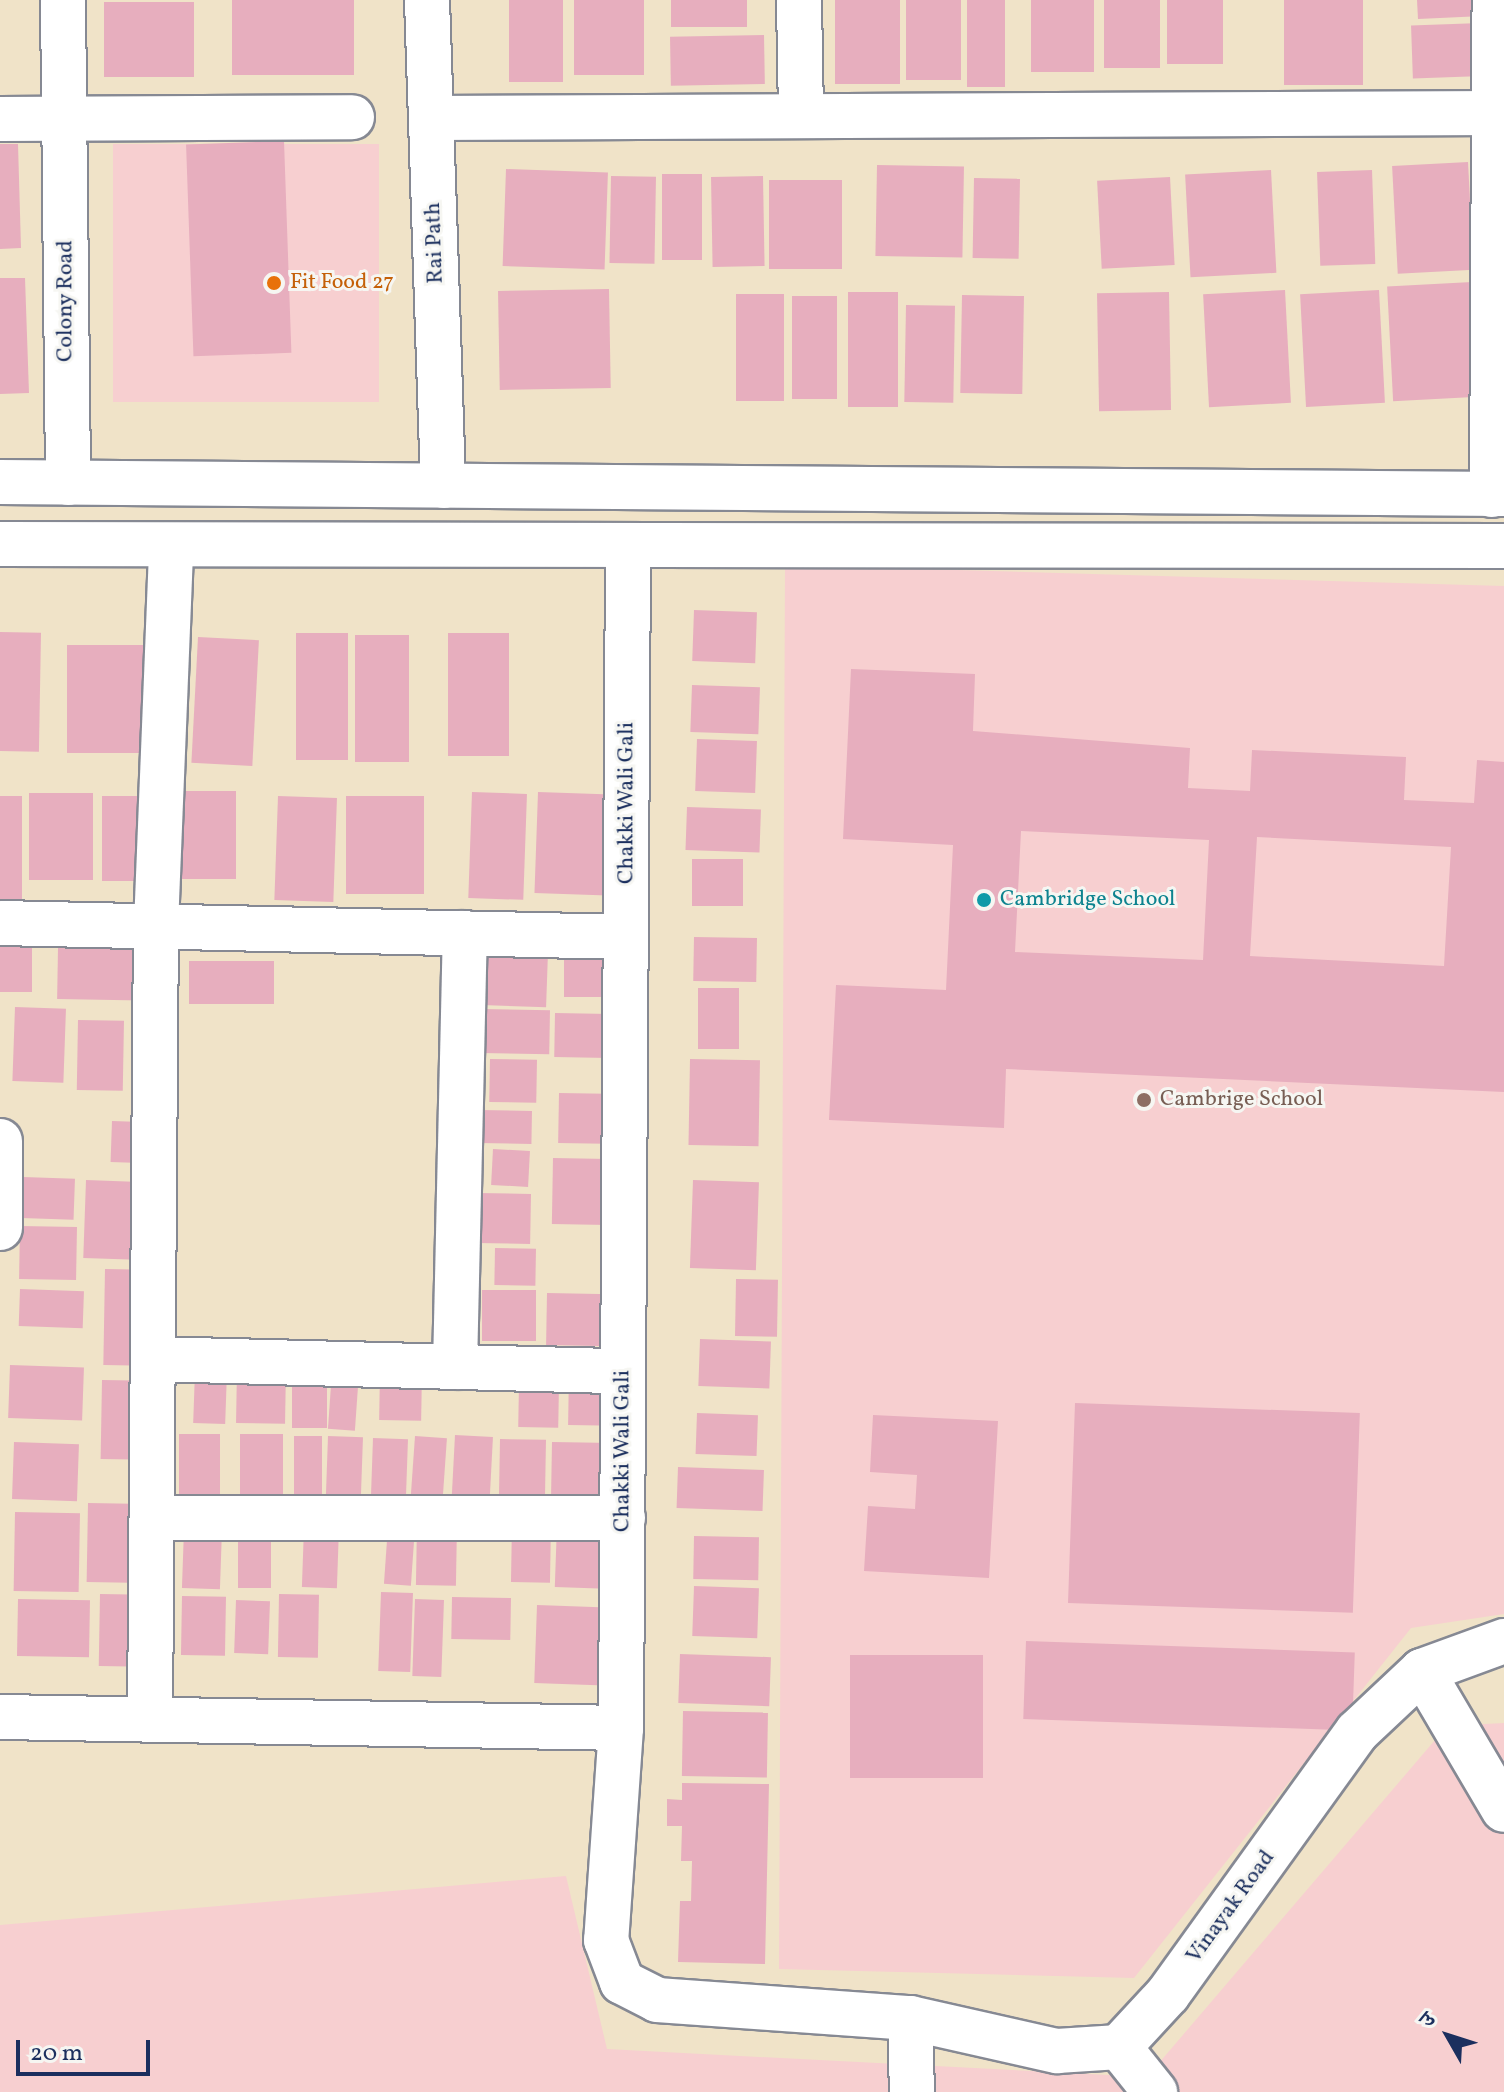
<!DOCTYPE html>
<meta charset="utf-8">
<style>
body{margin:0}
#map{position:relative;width:1504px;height:2092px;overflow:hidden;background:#f0e3c8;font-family:Vollkorn,"Noto Serif Devanagari",serif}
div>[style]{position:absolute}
.built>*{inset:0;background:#f7cfd0;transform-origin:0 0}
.building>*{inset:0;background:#e7aebe;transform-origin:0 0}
.roads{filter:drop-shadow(2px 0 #868993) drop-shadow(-2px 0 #868993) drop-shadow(0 2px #868993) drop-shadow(0 -2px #868993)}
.street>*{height:44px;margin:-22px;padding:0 22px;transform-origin:22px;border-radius:22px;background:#fff}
.secondary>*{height:44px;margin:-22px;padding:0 22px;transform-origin:22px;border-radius:22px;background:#fff}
.dots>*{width:22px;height:22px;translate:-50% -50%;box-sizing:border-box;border:4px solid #f6f6f2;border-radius:50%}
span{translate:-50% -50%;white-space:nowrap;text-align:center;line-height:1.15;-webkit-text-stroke:6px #f6f6f2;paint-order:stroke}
.street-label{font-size:22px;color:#1b2f5e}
.food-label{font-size:22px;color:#c56008}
.left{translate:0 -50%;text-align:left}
.culture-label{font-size:22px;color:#0d838f}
.education-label{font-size:22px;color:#785e54}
.north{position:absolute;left:1408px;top:1996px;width:80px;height:80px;-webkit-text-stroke:6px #f6f6f2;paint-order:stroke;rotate:309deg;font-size:22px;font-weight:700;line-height:32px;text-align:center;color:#1b2f5e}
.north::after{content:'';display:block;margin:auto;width:28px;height:36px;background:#1b2f5e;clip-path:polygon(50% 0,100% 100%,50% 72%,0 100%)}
.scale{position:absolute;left:16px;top:2040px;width:134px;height:36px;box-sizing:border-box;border:4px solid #1b2f5e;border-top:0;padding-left:10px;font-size:24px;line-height:28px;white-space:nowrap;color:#1b2f5e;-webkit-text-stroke:6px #f6f6f2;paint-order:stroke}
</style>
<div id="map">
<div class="built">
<i style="left:379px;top:144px;width:258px;height:266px;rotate:90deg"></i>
<i style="clip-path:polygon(785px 565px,1504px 586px,1504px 1614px,1411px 1628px,1134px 1978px,779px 1969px)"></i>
<i style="clip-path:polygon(1504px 1723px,1504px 2092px,0 2092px,0 1925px,566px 1876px,607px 2049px,1147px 2077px,1447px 1726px)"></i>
</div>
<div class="building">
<i style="left:232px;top:0;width:122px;height:75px"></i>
<i style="left:509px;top:0;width:54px;height:82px"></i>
<i style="left:574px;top:0;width:70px;height:75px"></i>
<i style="left:671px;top:0;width:76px;height:27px"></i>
<i style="left:835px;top:0;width:65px;height:84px"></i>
<i style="left:906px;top:0;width:55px;height:80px"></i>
<i style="left:967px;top:0;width:38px;height:87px"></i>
<i style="left:1031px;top:0;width:63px;height:72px"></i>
<i style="left:1104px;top:0;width:56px;height:68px"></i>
<i style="left:1167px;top:0;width:56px;height:64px"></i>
<i style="left:1284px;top:0;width:79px;height:85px"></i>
<i style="clip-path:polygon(1417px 0,1482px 0,1483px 16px,1418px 19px)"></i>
<i style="left:104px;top:2px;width:90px;height:75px"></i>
<i style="left:1481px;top:23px;width:53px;height:70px;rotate:88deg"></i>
<i style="left:764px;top:35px;width:49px;height:94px;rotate:89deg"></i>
<i style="left:284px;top:141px;width:212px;height:98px;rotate:88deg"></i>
<i style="clip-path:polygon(0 144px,18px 144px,21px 248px,0 249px)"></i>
<i style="left:1468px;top:162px;width:108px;height:76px;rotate:87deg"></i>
<i style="left:877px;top:165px;width:87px;height:91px;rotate:1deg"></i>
<i style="left:506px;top:169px;width:102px;height:97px;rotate:2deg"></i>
<i style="left:1271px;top:170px;width:103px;height:86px;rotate:87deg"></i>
<i style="left:1372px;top:170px;width:94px;height:55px;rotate:88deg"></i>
<i style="left:662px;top:174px;width:40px;height:86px"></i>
<i style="left:611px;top:176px;width:45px;height:87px;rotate:1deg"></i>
<i style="left:763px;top:176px;width:90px;height:52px;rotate:89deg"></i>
<i style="left:1170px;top:177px;width:88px;height:73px;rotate:87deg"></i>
<i style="left:974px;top:178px;width:46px;height:80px;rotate:1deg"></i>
<i style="left:769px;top:180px;width:73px;height:89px"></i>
<i style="clip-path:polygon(0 278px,25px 278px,29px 393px,0 394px)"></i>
<i style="left:1472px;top:282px;width:115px;height:85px;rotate:87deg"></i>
<i style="left:609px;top:289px;width:99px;height:111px;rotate:89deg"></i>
<i style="left:1285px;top:290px;width:113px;height:82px;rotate:87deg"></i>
<i style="left:1379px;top:290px;width:113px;height:79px;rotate:87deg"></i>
<i style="left:848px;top:292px;width:50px;height:115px"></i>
<i style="left:1169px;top:292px;width:118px;height:72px;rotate:89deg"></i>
<i style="left:736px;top:294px;width:48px;height:107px"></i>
<i style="left:962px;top:295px;width:62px;height:98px;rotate:1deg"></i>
<i style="left:792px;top:296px;width:45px;height:103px"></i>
<i style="left:906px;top:305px;width:49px;height:97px;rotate:1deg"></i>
<i style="left:694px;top:610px;width:63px;height:51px;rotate:2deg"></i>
<i style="left:0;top:632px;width:41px;height:119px;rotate:1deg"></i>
<i style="left:296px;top:633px;width:52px;height:127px"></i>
<i style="left:448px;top:633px;width:61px;height:123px"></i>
<i style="left:409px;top:635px;width:127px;height:54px;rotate:90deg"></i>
<i style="left:198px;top:637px;width:61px;height:126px;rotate:3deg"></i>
<i style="left:67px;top:645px;width:91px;height:108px"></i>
<i style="clip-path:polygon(evenodd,851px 669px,975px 674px,973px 731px,1190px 748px,1188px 788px,1250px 791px,1252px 750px,1406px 757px,1404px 800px,1474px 803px,1477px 760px,1504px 762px,1504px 1092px,1006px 1069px,1004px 1128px,829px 1120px,836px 985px,946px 990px,953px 845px,843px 839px,851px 669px,1021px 831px,1209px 840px,1203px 960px,1015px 952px,1021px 831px,851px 669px,1257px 837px,1451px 847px,1444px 966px,1250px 956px,1257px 837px)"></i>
<i style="left:692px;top:685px;width:68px;height:47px;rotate:2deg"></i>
<i style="left:697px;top:739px;width:60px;height:52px;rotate:2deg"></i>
<i style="left:164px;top:791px;width:72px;height:88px"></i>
<i style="left:472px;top:792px;width:55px;height:106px;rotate:2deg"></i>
<i style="left:538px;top:792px;width:73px;height:101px;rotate:2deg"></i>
<i style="left:29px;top:793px;width:64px;height:87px"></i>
<i style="left:0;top:796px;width:22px;height:104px"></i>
<i style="left:102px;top:796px;width:41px;height:85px"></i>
<i style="left:278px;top:796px;width:59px;height:104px;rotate:2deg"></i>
<i style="left:346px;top:796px;width:78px;height:98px"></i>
<i style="left:687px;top:807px;width:74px;height:43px;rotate:2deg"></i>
<i style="left:692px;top:859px;width:51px;height:47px"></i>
<i style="left:694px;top:937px;width:63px;height:44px;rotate:1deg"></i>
<i style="left:0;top:945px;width:32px;height:47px"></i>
<i style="left:58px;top:948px;width:85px;height:51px;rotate:1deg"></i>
<i style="left:483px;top:951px;width:65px;height:54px;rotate:2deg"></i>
<i style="left:564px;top:954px;width:49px;height:43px"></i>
<i style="left:189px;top:961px;width:85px;height:43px"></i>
<i style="left:698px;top:988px;width:41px;height:61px"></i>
<i style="left:15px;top:1007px;width:51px;height:74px;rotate:2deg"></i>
<i style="left:481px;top:1009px;width:69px;height:44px;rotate:1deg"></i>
<i style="left:555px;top:1013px;width:55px;height:44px;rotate:1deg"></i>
<i style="left:78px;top:1020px;width:46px;height:70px;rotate:1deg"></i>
<i style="left:490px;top:1059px;width:47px;height:43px;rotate:1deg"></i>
<i style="left:690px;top:1059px;width:70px;height:86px;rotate:1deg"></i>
<i style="left:559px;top:1093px;width:62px;height:50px;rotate:1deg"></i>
<i style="left:479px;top:1110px;width:53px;height:33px;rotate:1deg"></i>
<i style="left:112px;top:1121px;width:37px;height:41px;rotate:2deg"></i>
<i style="left:493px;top:1149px;width:37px;height:36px;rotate:3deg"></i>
<i style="left:553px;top:1158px;width:56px;height:66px;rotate:1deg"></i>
<i style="left:23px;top:1177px;width:52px;height:41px;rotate:2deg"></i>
<i style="left:86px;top:1180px;width:61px;height:78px;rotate:2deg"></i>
<i style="left:693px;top:1180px;width:66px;height:88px;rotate:2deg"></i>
<i style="left:477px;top:1193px;width:54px;height:50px;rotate:1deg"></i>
<i style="left:20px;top:1226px;width:57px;height:53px;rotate:1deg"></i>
<i style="left:495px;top:1248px;width:41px;height:37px;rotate:1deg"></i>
<i style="left:105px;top:1269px;width:43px;height:96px;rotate:1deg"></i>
<i style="left:736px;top:1279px;width:42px;height:57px;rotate:1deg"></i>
<i style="left:20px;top:1289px;width:64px;height:37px;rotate:2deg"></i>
<i style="left:482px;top:1290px;width:54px;height:51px"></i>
<i style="left:547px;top:1293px;width:65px;height:52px;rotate:1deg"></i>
<i style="left:700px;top:1339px;width:71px;height:47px;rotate:2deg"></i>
<i style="left:10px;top:1365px;width:74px;height:53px;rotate:2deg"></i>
<i style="left:237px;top:1368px;width:49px;height:55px;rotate:1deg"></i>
<i style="left:195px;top:1371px;width:32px;height:52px;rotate:2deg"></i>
<i style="left:332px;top:1371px;width:27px;height:58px;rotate:4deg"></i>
<i style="left:380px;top:1371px;width:42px;height:49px;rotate:1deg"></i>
<i style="left:292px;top:1372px;width:35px;height:56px"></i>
<i style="left:569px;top:1373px;width:48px;height:52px;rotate:1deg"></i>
<i style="left:102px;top:1380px;width:48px;height:79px;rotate:1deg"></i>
<i style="left:519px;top:1383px;width:40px;height:44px;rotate:1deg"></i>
<i style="left:1075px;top:1403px;width:285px;height:200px;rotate:2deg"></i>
<i style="left:697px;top:1413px;width:61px;height:41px;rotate:2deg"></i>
<i style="clip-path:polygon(873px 1415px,998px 1421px,989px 1578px,864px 1571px,868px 1506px,915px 1509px,917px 1475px,870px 1472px)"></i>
<i style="left:179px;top:1434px;width:41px;height:75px"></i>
<i style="left:240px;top:1434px;width:43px;height:73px"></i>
<i style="left:455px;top:1435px;width:38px;height:64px;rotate:3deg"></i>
<i style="left:294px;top:1436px;width:28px;height:68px"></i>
<i style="left:328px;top:1436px;width:35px;height:65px;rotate:2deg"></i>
<i style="left:415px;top:1436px;width:32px;height:64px;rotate:4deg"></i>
<i style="left:373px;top:1438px;width:35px;height:66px;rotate:2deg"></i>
<i style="left:500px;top:1439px;width:46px;height:70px;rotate:1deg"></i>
<i style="left:14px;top:1442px;width:65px;height:57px;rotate:2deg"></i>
<i style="left:552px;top:1442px;width:61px;height:69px;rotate:1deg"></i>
<i style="left:678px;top:1467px;width:86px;height:41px;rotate:2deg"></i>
<i style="left:88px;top:1503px;width:58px;height:79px;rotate:1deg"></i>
<i style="left:15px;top:1512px;width:65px;height:79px;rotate:1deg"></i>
<i style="left:512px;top:1523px;width:39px;height:59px;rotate:1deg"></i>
<i style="left:417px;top:1524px;width:40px;height:61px;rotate:1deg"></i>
<i style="left:557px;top:1524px;width:51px;height:63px;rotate:2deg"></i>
<i style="left:238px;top:1526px;width:33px;height:62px"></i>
<i style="left:388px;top:1526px;width:27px;height:58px;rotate:4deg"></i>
<i style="left:304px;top:1527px;width:35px;height:60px;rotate:2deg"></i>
<i style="left:184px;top:1529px;width:38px;height:59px;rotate:2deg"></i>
<i style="left:694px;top:1536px;width:65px;height:43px;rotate:1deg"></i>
<i style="left:694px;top:1586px;width:65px;height:50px;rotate:2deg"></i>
<i style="left:381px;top:1592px;width:32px;height:79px;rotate:2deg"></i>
<i style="left:100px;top:1594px;width:46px;height:72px;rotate:1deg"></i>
<i style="left:279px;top:1594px;width:40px;height:63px;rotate:1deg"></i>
<i style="left:182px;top:1596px;width:44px;height:59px;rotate:1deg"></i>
<i style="left:452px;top:1597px;width:59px;height:42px;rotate:1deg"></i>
<i style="left:18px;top:1599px;width:72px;height:57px;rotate:1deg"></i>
<i style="left:415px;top:1599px;width:29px;height:77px;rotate:2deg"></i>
<i style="left:236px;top:1600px;width:34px;height:53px;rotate:2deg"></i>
<i style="left:537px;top:1605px;width:63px;height:78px;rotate:2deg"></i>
<i style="left:1026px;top:1641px;width:329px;height:78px;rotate:2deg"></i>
<i style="left:680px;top:1654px;width:91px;height:49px;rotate:2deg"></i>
<i style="left:983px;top:1655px;width:123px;height:133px;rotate:90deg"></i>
<i style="left:683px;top:1711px;width:85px;height:65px;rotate:1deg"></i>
<i style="clip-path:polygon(682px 1783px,769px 1784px,765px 1964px,678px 1962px,680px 1901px,691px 1901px,692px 1861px,681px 1861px,682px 1826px,667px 1826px,667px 1799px,682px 1800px)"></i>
</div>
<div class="roads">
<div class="street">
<i style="left:63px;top:0;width:483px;rotate:89.4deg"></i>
<i style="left:427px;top:0;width:486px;rotate:88.1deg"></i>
<i style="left:799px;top:0;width:116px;rotate:89deg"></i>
<i style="left:431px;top:118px;width:1067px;rotate:-0.27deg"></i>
<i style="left:0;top:119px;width:352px;rotate:-0.3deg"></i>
<i style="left:1492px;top:495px;width:495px;rotate:-89.7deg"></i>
<i style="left:628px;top:550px;width:1178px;rotate:90.34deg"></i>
<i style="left:621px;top:1728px;width:213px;rotate:94deg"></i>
<i style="left:606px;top:1940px;width:45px;rotate:69.1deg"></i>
<i style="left:622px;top:1982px;width:39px;rotate:27deg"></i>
<i style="left:657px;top:2000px;width:254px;rotate:4.1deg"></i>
<i style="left:910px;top:2018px;width:151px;rotate:12.7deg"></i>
<i style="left:1057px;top:2051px;width:62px;rotate:-3.7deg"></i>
<i style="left:1119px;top:2047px;width:72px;rotate:-47.2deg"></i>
<i style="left:1168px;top:1994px;width:323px;rotate:-54.2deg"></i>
<i style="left:1357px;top:1732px;width:89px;rotate:-43.2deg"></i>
<i style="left:1422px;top:1671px;width:87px;rotate:-20.1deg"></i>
<i style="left:0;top:923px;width:626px;rotate:1.28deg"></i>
<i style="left:0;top:1141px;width:87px;rotate:90deg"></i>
<i style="left:153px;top:1359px;width:470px;rotate:1.5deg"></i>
<i style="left:455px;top:1367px;width:434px;rotate:-88.7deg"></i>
<i style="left:156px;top:1518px;width:467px"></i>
<i style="left:1422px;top:1671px;width:161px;rotate:59.5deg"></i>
<i style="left:0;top:1717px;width:621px;rotate:1.01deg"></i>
<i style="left:150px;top:1720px;width:794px;rotate:-89.57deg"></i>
<i style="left:156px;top:926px;width:380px;rotate:-87.7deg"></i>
<i style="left:910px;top:2018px;width:74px;rotate:88.5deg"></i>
<i style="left:1119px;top:2047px;width:58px;rotate:51.3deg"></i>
</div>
<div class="secondary">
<i style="left:0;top:482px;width:1504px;rotate:0.46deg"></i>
<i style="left:0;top:544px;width:1504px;rotate:0.08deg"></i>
</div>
</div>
<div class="dots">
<i style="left:274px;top:283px;background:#e8710a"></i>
<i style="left:984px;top:900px;background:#0f9aa8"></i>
<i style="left:1144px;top:1100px;background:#8d6e63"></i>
</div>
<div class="street-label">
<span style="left:435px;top:243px;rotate:-92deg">Rai Path</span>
<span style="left:66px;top:301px;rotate:-90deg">Colony Road</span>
<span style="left:627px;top:803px;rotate:-90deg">Chakki Wali Gali</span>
<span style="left:623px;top:1451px;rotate:-90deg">Chakki Wali Gali</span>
<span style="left:1231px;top:1907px;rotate:-54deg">Vinayak Road</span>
</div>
<div class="food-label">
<span class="left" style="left:290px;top:283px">Fit Food 27</span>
</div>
<div class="culture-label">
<span class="left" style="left:1000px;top:900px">Cambridge School</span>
</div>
<div class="education-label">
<span class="left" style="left:1160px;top:1100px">Cambrige School</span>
</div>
<div class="north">उ</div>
<div class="scale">20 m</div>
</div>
